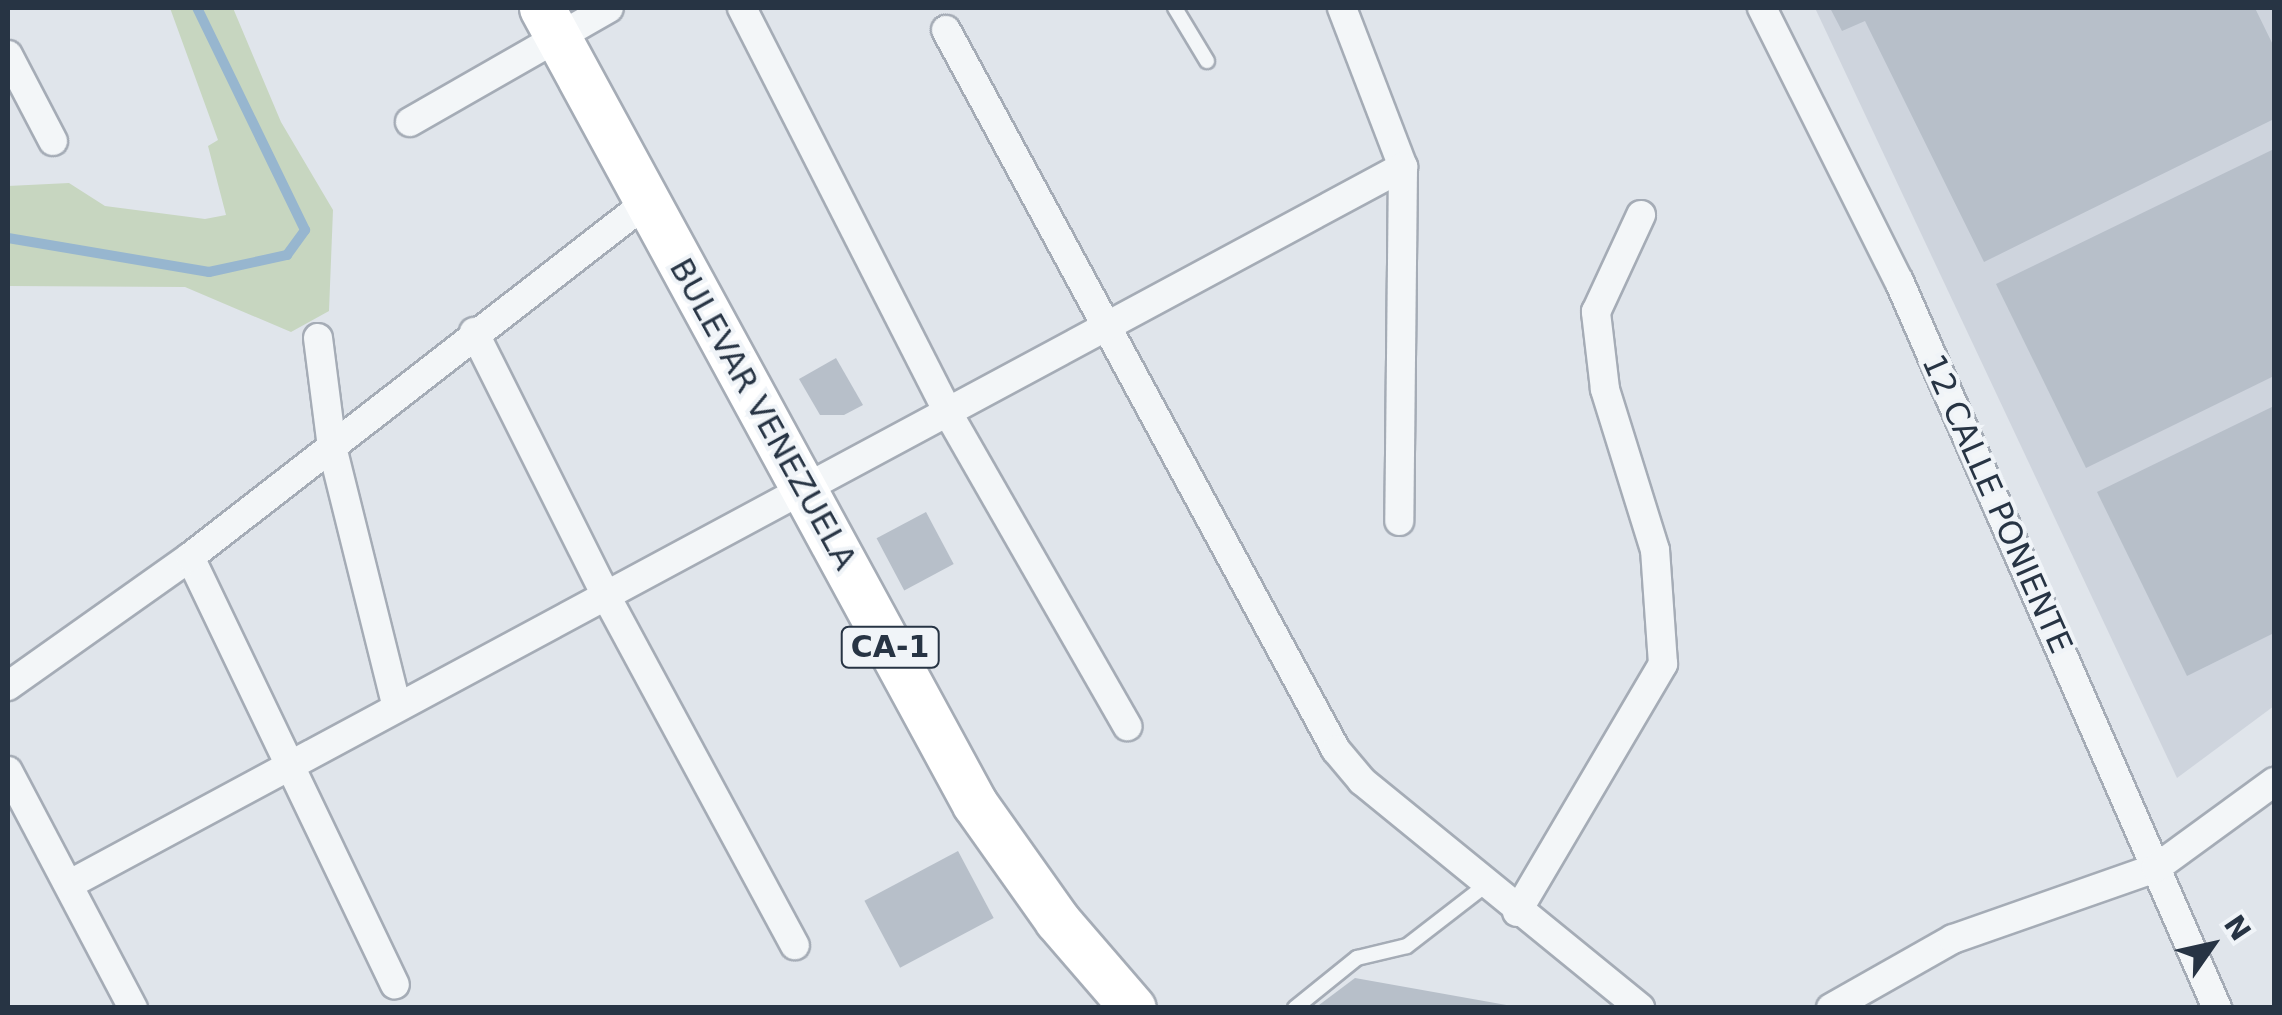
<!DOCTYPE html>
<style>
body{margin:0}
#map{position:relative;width:2282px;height:1015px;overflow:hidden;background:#e0e5eb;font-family:"DejaVu Sans",sans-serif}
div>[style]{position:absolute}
.built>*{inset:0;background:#ced4dd}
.green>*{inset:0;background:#c7d6c0}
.stream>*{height:10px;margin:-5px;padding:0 5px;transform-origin:5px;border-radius:5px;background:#97b6cf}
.building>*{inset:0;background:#b7bfc9;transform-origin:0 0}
.roads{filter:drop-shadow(2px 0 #a5acb6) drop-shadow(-2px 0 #a5acb6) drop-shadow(0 2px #a5acb6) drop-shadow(0 -2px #a5acb6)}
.service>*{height:14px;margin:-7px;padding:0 7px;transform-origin:7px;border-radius:7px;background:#f3f6f8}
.minor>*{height:28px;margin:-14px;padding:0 14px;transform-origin:14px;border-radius:14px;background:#f3f6f8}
.trunk>*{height:45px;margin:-22.5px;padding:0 22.5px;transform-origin:22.5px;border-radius:22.5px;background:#fff}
span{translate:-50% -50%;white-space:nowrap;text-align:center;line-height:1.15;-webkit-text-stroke:8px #f0f4f8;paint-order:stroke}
.shield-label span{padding:2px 8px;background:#f0f4f8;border:2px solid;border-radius:8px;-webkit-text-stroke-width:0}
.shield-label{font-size:30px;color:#273444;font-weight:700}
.street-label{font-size:32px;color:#273444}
.frame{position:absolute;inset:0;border:10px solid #273444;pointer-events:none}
.north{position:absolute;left:2162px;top:895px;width:100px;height:100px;-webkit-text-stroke:8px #f0f4f8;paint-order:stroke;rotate:56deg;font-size:28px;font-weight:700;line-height:40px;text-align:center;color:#273444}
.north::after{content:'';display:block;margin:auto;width:35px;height:45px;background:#273444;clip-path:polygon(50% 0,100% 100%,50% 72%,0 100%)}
</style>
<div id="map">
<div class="built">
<i style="clip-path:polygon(1815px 8px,2274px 8px,2274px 706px,2177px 778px)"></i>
</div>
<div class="green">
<i style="clip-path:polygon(170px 8px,233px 8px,281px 122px,333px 210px,329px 311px,291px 332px,185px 287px,8px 286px,8px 186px,69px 183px,105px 206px,205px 219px,226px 215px,208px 146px,218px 140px)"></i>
</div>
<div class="stream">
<i style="left:8px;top:238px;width:204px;rotate:9.6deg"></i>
<i style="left:209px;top:272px;width:80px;rotate:-12.3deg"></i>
<i style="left:287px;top:255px;width:31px;rotate:-54deg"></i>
<i style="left:305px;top:230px;width:247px;rotate:-115.9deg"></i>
</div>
<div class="building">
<i style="clip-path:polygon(1830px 8px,2255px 8px,2274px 47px,2274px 119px,1984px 262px,1865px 21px,1842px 31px)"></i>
<i style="clip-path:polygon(2274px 149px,2274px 376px,2086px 468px,1996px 284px)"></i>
<i style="clip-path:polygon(836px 358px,863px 405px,844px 415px,820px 415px,799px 379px)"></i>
<i style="clip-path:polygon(2274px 406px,2274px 633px,2187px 676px,2097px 492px)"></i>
<i style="left:926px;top:512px;width:59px;height:56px;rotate:62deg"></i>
<i style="left:958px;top:851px;width:76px;height:106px;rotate:62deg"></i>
<i style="clip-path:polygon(1355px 978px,1512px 1006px,1512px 1008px,1315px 1008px)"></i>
</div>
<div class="roads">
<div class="service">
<i style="left:1175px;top:8px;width:62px;rotate:58.9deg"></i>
<i style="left:1295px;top:1008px;width:80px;rotate:-38.9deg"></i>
<i style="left:1357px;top:958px;width:51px;rotate:-13.5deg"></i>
<i style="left:1407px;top:946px;width:100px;rotate:-37.7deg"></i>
</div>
<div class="minor">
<i style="left:742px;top:8px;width:454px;rotate:63deg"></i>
<i style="left:948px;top:413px;width:361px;rotate:60.2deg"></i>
<i style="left:1342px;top:8px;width:170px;rotate:69deg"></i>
<i style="left:1403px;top:167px;width:354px;rotate:90.6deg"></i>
<i style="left:1762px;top:8px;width:305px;rotate:63.4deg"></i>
<i style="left:1899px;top:281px;width:794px;rotate:66.37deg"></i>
<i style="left:946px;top:30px;width:819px;rotate:61.56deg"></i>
<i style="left:1336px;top:750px;width:40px;rotate:50deg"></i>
<i style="left:1362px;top:781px;width:359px;rotate:39.2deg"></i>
<i style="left:8px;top:55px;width:97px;rotate:62.4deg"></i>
<i style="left:410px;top:122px;width:229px;rotate:-29.8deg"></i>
<i style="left:474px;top:332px;width:295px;rotate:63.4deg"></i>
<i style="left:606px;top:596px;width:397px;rotate:61.6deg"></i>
<i style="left:318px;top:338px;width:110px;rotate:82.7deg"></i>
<i style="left:332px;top:447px;width:264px;rotate:76deg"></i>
<i style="left:190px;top:557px;width:474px;rotate:64.4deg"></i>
<i style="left:8px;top:686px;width:223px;rotate:-35.3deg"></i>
<i style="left:190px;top:557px;width:579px;rotate:-37.84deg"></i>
<i style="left:8px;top:771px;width:268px;rotate:62.2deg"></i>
<i style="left:70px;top:884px;width:1514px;rotate:-28.28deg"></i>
<i style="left:1517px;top:912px;width:288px;rotate:-59.5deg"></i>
<i style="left:1663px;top:664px;width:114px;rotate:-94deg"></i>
<i style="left:1655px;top:550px;width:169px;rotate:-107.3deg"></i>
<i style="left:1605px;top:389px;width:78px;rotate:-96.7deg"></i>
<i style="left:1596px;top:312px;width:107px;rotate:-65.1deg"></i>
<i style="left:1831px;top:1008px;width:140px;rotate:-29.5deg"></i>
<i style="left:1953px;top:939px;width:215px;rotate:-19.3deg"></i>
<i style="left:2156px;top:868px;width:146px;rotate:-36.1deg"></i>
</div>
<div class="trunk">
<i style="left:542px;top:8px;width:906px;rotate:61.46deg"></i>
<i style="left:975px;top:804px;width:142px;rotate:54.7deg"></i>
<i style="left:1057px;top:920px;width:116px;rotate:49.2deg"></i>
</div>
</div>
<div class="shield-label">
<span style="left:890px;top:647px">CA-1</span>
</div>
<div class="street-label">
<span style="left:763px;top:414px;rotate:61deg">BULEVAR VENEZUELA</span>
<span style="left:1997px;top:504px;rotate:66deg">12 CALLE PONIENTE</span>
</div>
<div class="frame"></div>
<div class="north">N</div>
</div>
